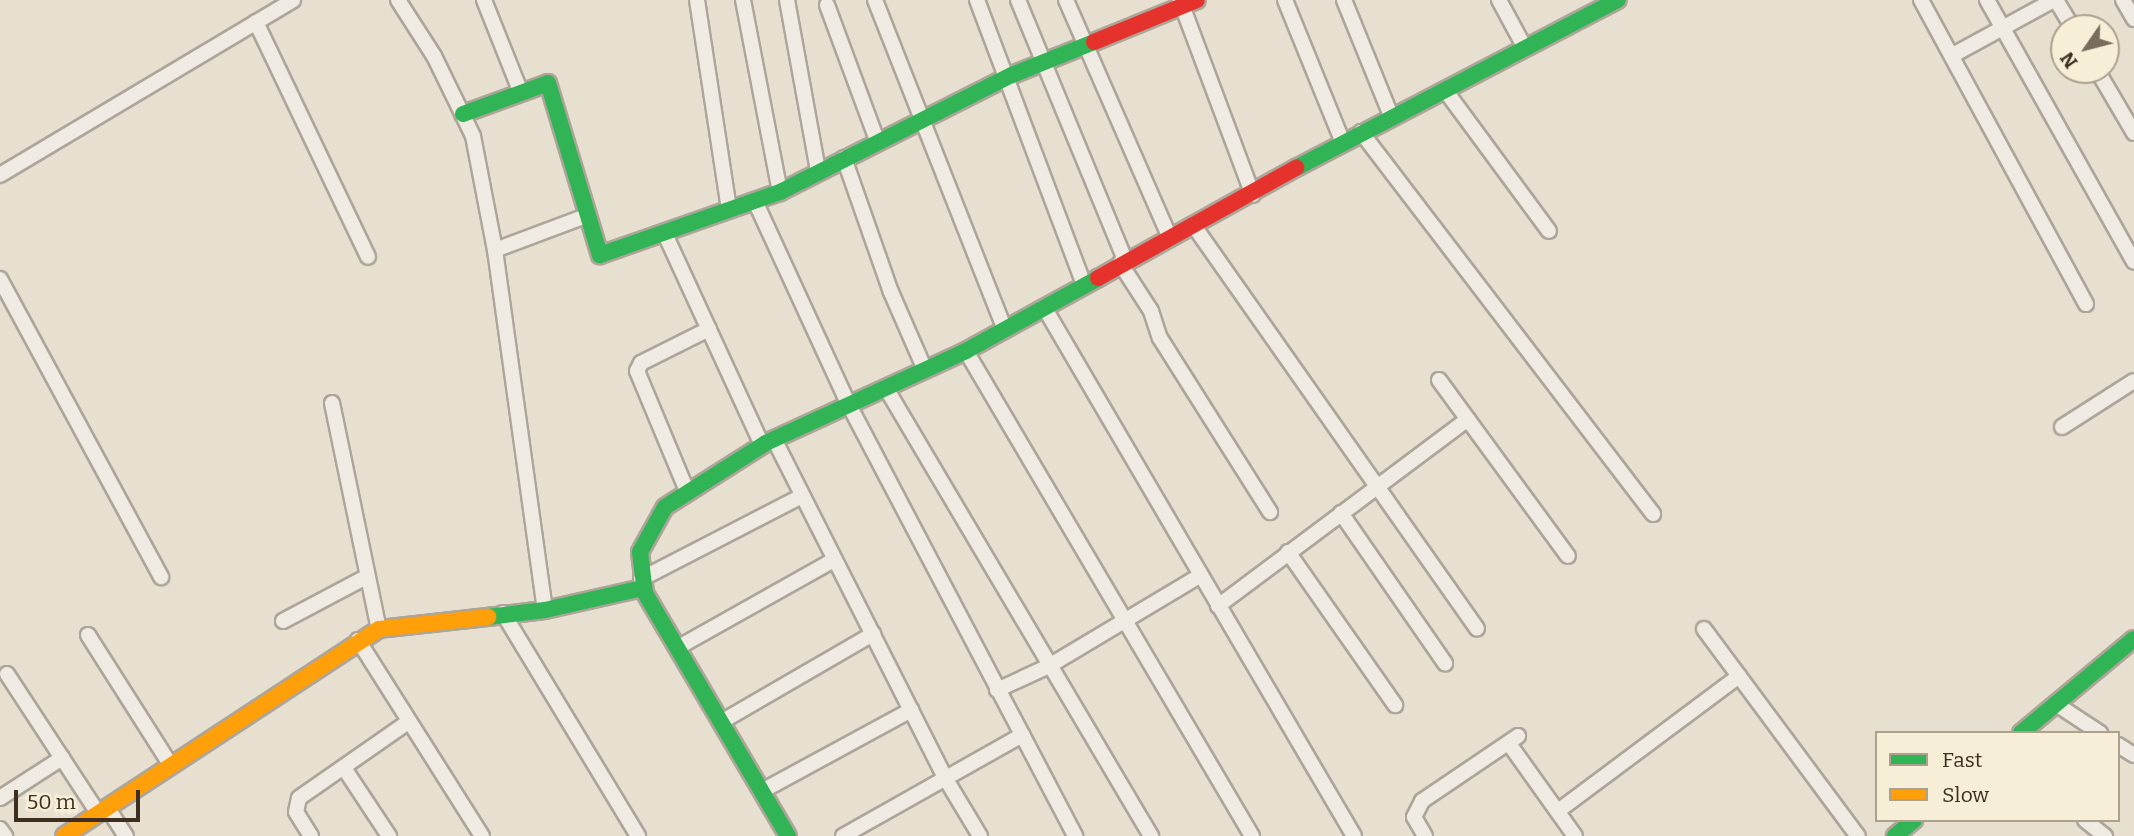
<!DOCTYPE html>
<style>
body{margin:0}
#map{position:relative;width:2134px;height:836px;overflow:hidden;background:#e7e0d1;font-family:Bitter,serif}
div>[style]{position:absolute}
.roads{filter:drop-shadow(2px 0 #ada599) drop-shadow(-2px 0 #ada599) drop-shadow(0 2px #ada599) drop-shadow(0 -2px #ada599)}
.street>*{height:14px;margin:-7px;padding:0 7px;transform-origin:7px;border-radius:7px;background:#efebe3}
.fast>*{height:16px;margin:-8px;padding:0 8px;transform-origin:8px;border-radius:8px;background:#30b455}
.slow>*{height:16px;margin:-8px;padding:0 8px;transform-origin:8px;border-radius:8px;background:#ff9f0a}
.jam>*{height:16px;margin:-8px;padding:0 8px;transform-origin:8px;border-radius:8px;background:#e5322d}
span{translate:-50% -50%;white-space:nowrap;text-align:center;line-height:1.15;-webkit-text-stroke:5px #f7eed8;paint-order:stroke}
.legend{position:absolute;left:1875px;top:731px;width:245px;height:91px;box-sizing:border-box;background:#f7eed8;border:2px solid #ada18e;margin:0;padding:9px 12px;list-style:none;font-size:21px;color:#3d2e20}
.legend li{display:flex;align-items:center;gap:14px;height:35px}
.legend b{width:35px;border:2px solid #ada18e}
.north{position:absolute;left:2050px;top:14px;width:70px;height:70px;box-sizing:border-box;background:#f7eed8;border:2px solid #ada18e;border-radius:50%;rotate:235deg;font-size:19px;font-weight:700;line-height:28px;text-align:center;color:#3d2e20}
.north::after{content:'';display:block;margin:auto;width:24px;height:32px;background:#786c5e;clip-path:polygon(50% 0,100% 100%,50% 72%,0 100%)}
.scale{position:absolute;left:14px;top:790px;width:126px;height:32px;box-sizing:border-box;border:4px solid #3d2e20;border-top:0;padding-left:9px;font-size:21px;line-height:24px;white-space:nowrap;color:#3d2e20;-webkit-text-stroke:5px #f7eed8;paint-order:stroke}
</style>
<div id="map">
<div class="roads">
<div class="street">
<i style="left:398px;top:0;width:67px;rotate:57.3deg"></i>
<i style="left:434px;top:56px;width:89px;rotate:64deg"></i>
<i style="left:473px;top:136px;width:116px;rotate:79.1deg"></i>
<i style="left:495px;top:250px;width:363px;rotate:82.1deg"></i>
<i style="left:484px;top:0;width:100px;rotate:68.3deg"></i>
<i style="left:697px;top:0;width:211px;rotate:81.3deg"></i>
<i style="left:743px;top:0;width:196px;rotate:79.1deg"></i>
<i style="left:787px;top:0;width:174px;rotate:79.7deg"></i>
<i style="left:875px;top:0;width:352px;rotate:68.5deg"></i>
<i style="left:977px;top:0;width:303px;rotate:69.4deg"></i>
<i style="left:1018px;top:0;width:281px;rotate:67.6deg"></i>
<i style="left:1066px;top:0;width:260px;rotate:66.4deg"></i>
<i style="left:1180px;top:0;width:208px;rotate:69.5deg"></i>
<i style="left:1285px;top:0;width:154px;rotate:67.9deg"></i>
<i style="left:1344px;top:0;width:127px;rotate:67.9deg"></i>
<i style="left:1499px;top:0;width:55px;rotate:61.6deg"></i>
<i style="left:1921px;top:0;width:346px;rotate:61.5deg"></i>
<i style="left:1987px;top:0;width:300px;rotate:60.7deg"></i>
<i style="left:2056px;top:0;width:33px;rotate:59deg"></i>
<i style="left:2123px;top:0;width:22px;rotate:60deg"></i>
<i style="left:827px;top:5px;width:144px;rotate:69.7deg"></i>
<i style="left:256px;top:22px;width:260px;rotate:64.5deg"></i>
<i style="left:1953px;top:55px;width:115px;rotate:-28.6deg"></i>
<i style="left:2097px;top:70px;width:73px;rotate:59.6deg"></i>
<i style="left:1445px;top:90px;width:175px;rotate:53.6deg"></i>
<i style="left:1361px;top:132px;width:481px;rotate:52.6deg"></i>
<i style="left:844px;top:158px;width:142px;rotate:70.7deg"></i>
<i style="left:891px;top:292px;width:85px;rotate:66.4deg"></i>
<i style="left:0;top:175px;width:341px;rotate:-30.8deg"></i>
<i style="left:755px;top:201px;width:225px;rotate:65.3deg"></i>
<i style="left:849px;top:405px;width:487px;rotate:62.3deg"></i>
<i style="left:1194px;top:226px;width:492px;rotate:54.9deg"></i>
<i style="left:665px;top:234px;width:232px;rotate:65.3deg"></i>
<i style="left:495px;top:250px;width:97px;rotate:-20.5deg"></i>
<i style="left:1120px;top:263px;width:57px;rotate:57.1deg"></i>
<i style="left:1151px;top:311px;width:28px;rotate:72deg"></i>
<i style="left:1160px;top:338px;width:206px;rotate:57.7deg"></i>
<i style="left:0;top:279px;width:339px;rotate:61.6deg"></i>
<i style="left:1044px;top:307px;width:613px;rotate:59.63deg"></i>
<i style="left:966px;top:351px;width:563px;rotate:59.47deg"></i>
<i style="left:1439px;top:380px;width:218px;rotate:53.8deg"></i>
<i style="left:886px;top:388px;width:521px;rotate:59.39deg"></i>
<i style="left:332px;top:403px;width:231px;rotate:78.3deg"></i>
<i style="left:2062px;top:427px;width:85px;rotate:-32.6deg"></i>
<i style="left:774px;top:439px;width:377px;rotate:63.2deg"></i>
<i style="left:944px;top:776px;width:70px;rotate:59deg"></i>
<i style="left:687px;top:491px;width:130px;rotate:-112.6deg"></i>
<i style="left:637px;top:371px;width:9px;rotate:-63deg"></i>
<i style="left:641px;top:363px;width:76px;rotate:-26.6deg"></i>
<i style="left:1341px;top:513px;width:183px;rotate:55.3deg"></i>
<i style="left:1288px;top:552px;width:187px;rotate:55deg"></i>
<i style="left:641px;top:579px;width:181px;rotate:-27.3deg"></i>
<i style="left:1218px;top:606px;width:312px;rotate:-36.8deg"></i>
<i style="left:503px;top:613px;width:261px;rotate:58.8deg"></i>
<i style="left:283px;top:621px;width:94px;rotate:-27.9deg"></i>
<i style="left:1704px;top:629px;width:258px;rotate:53.4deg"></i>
<i style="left:88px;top:635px;width:155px;rotate:57.6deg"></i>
<i style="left:358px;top:640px;width:232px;rotate:57.7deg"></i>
<i style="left:677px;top:648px;width:180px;rotate:-29.3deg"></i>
<i style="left:7px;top:674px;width:166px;rotate:56.8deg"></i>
<i style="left:997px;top:690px;width:57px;rotate:-24.8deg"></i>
<i style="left:1049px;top:666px;width:177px;rotate:-30.9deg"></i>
<i style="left:2056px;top:704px;width:53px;rotate:33.4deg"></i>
<i style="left:721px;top:722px;width:176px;rotate:-30.1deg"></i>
<i style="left:1510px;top:745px;width:112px;rotate:54.5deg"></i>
<i style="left:2118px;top:745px;width:19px;rotate:32deg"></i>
<i style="left:344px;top:768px;width:82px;rotate:56.5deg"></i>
<i style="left:762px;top:791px;width:170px;rotate:-28.5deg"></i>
<i style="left:0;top:798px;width:74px;rotate:-32.8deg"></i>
<i style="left:107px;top:807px;width:35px;rotate:57deg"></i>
<i style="left:1558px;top:811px;width:226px;rotate:-36.7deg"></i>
<i style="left:2085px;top:820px;width:26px;rotate:39deg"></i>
<i style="left:0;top:829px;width:9px;rotate:54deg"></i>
<i style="left:311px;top:836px;width:28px;rotate:-122deg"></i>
<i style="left:296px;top:812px;width:14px;rotate:-78deg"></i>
<i style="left:299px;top:798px;width:133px;rotate:-34.9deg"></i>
<i style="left:843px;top:836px;width:206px;rotate:-29.4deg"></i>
<i style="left:1425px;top:836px;width:22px;rotate:-120deg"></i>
<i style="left:1414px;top:817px;width:18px;rotate:-63deg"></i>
<i style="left:1422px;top:801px;width:116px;rotate:-34.1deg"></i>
</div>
<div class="fast">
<i style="left:463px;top:114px;width:90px;rotate:-20deg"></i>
<i style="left:548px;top:83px;width:180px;rotate:73.2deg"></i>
<i style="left:600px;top:255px;width:191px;rotate:-19.3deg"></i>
<i style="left:780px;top:192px;width:260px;rotate:-26.8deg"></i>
<i style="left:1012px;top:75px;width:88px;rotate:-21.9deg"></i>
<i style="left:1296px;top:168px;width:363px;rotate:-27.6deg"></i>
<i style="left:488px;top:617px;width:57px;rotate:-7deg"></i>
<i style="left:545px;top:610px;width:100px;rotate:-12.7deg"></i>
<i style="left:2021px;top:733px;width:147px;rotate:-39.8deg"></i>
<i style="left:788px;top:836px;width:282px;rotate:-120.5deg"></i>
<i style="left:645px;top:593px;width:41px;rotate:-97deg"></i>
<i style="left:640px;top:552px;width:51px;rotate:-60.9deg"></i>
<i style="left:665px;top:507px;width:120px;rotate:-32.4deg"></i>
<i style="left:766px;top:443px;width:220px;rotate:-24.7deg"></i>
<i style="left:966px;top:351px;width:151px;rotate:-28.9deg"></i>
<i style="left:1895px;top:836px;width:25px;rotate:-40deg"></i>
</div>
<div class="slow">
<i style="left:64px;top:836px;width:377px;rotate:-33.3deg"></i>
<i style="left:379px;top:629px;width:110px;rotate:-6.3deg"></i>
</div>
<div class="jam">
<i style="left:1094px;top:42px;width:111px;rotate:-22.2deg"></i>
<i style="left:1098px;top:278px;width:227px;rotate:-29.1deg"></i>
</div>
</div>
<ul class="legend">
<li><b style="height:9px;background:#30b455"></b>Fast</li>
<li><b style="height:9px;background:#ff9f0a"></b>Slow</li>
</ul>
<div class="north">N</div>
<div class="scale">50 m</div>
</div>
